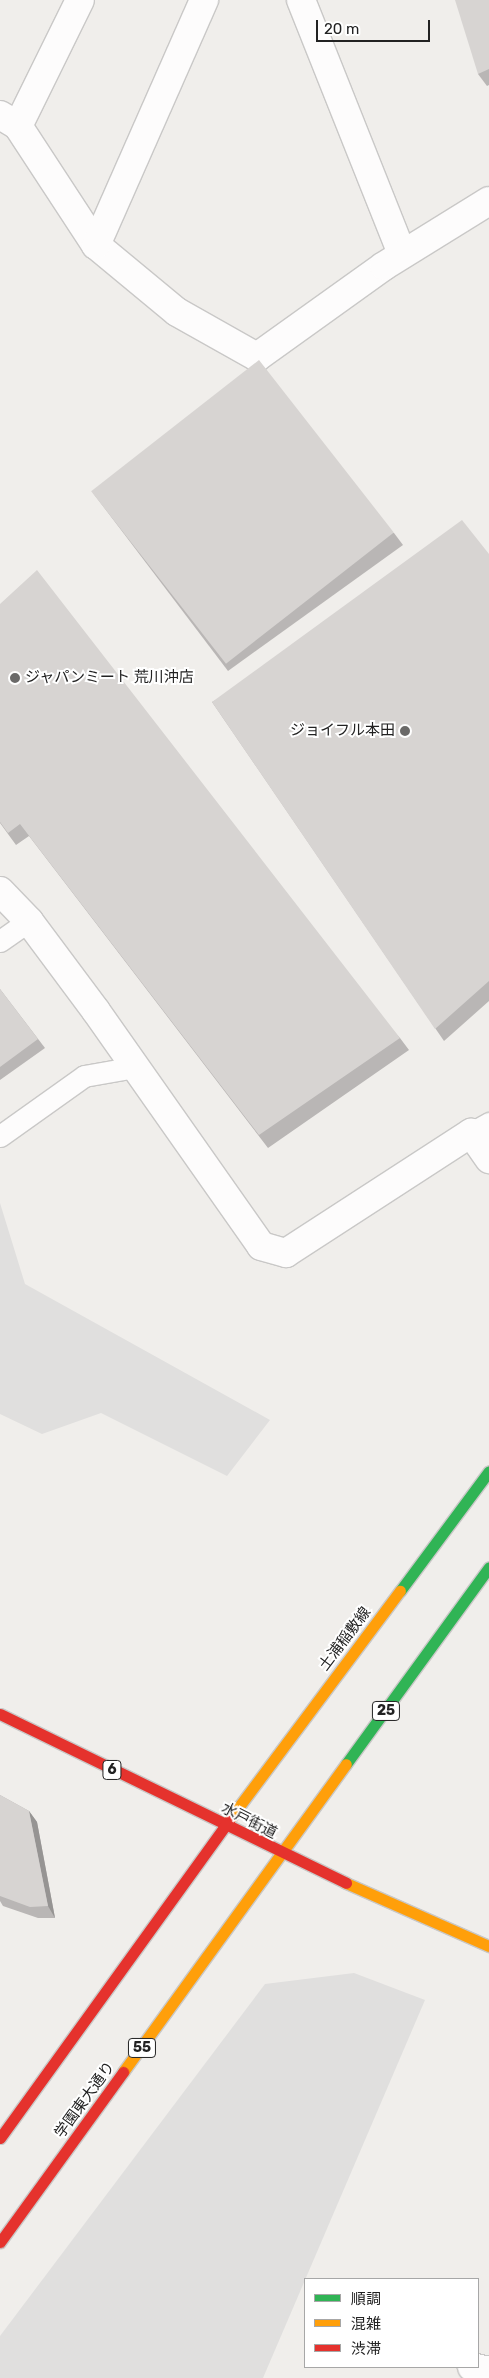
<!DOCTYPE html>
<meta charset="utf-8">
<style>
body{margin:0}
#map{position:relative;width:489px;height:2378px;overflow:hidden;background:#f0eeeb;font-family:Rubik,"Noto Sans JP",sans-serif}
div>[style]{position:absolute}
.parking>*{inset:0;background:#e0dfde}
.roads{filter:drop-shadow(1px 0 #c9c8c7) drop-shadow(-1px 0 #c9c8c7) drop-shadow(0 1px #c9c8c7) drop-shadow(0 -1px #c9c8c7)}
.lane>*{height:21px;margin:-10.5px;padding:0 10.5px;transform-origin:10.5px;border-radius:10.5px;background:#fdfcfc}
.street>*{height:28px;margin:-14px;padding:0 14px;transform-origin:14px;border-radius:14px;background:#fdfcfc}
.fast>*{height:11px;margin:-5.5px;padding:0 5.5px;transform-origin:5.5px;border-radius:5.5px;background:#30b455}
.slow>*{height:11px;margin:-5.5px;padding:0 5.5px;transform-origin:5.5px;border-radius:5.5px;background:#ff9f0a}
.jam>*{height:11px;margin:-5.5px;padding:0 5.5px;transform-origin:5.5px;border-radius:5.5px;background:#e5322d}
.wall>*{inset:0;background:#b9b6b5}
.shaded-wall>*{inset:0;background:#969493}
.building>*{inset:0;background:#d7d4d2;transform-origin:0 0}
.dots>*{width:14px;height:14px;translate:-50% -50%;box-sizing:border-box;border:2px solid #fff;border-radius:50%}
span{translate:-50% -50%;white-space:nowrap;text-align:center;line-height:1.15;-webkit-text-stroke:4px #fff;paint-order:stroke}
.shield-label span{padding:1px 4px;background:#fff;border:1px solid;border-radius:4px;-webkit-text-stroke-width:0}
.shield-label{font-size:14px;color:#222;font-weight:700}
.poi-label{font-size:15px;color:#222}
.left{translate:0 -50%;text-align:left}
.right{translate:-100% -50%;text-align:right}
.street-label{font-size:15px;color:#222}
.legend{position:absolute;left:304px;top:2278px;width:175px;height:90px;box-sizing:border-box;background:#fff;border:1px solid #a7a7a7;margin:0;padding:6px 9px;list-style:none;font-size:15px;color:#222}
.legend li{display:flex;align-items:center;gap:10px;height:25px}
.legend b{width:25px;border:1px solid #a7a7a7}
.scale{position:absolute;left:316px;top:20px;width:114px;height:22px;box-sizing:border-box;border:2px solid #222;border-top:0;padding-left:6px;font-size:15px;line-height:18px;white-space:nowrap;color:#222;-webkit-text-stroke:4px #fff;paint-order:stroke}
</style>
<div id="map">
<div class="parking">
<i style="clip-path:polygon(0 1203px,25px 1284px,270px 1420px,227px 1476px,101px 1413px,42px 1434px,0 1414px)"></i>
<i style="clip-path:polygon(354px 1973px,425px 2000px,263px 2378px,0 2378px,0 2336px,265px 1984px)"></i>
</div>
<div class="roads">
<div class="lane">
<i style="left:0;top:941px;width:35px;rotate:-35deg"></i>
<i style="left:471px;top:1133px;width:21px;rotate:-29deg"></i>
<i style="left:0;top:1136px;width:103px;rotate:-35.5deg"></i>
<i style="left:84px;top:1076px;width:52px;rotate:-10deg"></i>
</div>
<div class="street">
<i style="left:301px;top:0;width:273px;rotate:68.3deg"></i>
<i style="left:0;top:115px;width:21px;rotate:31deg"></i>
<i style="left:18px;top:126px;width:142px;rotate:56.8deg"></i>
<i style="left:96px;top:245px;width:105px;rotate:39.6deg"></i>
<i style="left:177px;top:312px;width:92px;rotate:29.4deg"></i>
<i style="left:257px;top:357px;width:156px;rotate:-35.6deg"></i>
<i style="left:384px;top:266px;width:123px;rotate:-31.8deg"></i>
<i style="left:18px;top:126px;width:140px;rotate:-63.8deg"></i>
<i style="left:96px;top:245px;width:268px;rotate:-66.2deg"></i>
<i style="left:0;top:891px;width:42px;rotate:46deg"></i>
<i style="left:29px;top:921px;width:112px;rotate:53.3deg"></i>
<i style="left:96px;top:1011px;width:287px;rotate:54.9deg"></i>
<i style="left:261px;top:1246px;width:26px;rotate:16deg"></i>
<i style="left:286px;top:1253px;width:221px;rotate:-33deg"></i>
<i style="left:471px;top:1133px;width:32px;rotate:55deg"></i>
<i style="left:472px;top:2367px;width:17px;rotate:13deg"></i>
</div>
<div class="fast">
<i style="left:400px;top:1591px;width:149px;rotate:-53.4deg"></i>
<i style="left:346px;top:1764px;width:243px;rotate:-54deg"></i>
</div>
<div class="slow">
<i style="left:229px;top:1820px;width:286px;rotate:-53.3deg"></i>
<i style="left:346px;top:1883px;width:156px;rotate:23.8deg"></i>
<i style="left:123px;top:2072px;width:380px;rotate:-54.1deg"></i>
</div>
<div class="jam">
<i style="left:0;top:1714px;width:385px;rotate:26deg"></i>
<i style="left:0;top:2138px;width:392px;rotate:-54.2deg"></i>
<i style="left:0;top:2242px;width:210px;rotate:-54.1deg"></i>
</div>
</div>
<div class="wall">
<i style="clip-path:polygon(489px 0,489px 85px,487px 86px,478px 74px)"></i>
<i style="clip-path:polygon(93px 493px,394px 533px,403px 545px,228px 671px)"></i>
<i style="clip-path:polygon(489px 554px,489px 1001px,444px 1041px,212px 702px)"></i>
<i style="clip-path:polygon(0 604px,400px 1038px,409px 1050px,268px 1148px,29px 836px,16px 845px,0 823px)"></i>
<i style="clip-path:polygon(0 989px,45px 1048px,0 1080px)"></i>
<i style="clip-path:polygon(0 1795px,29px 1811px,37px 1822px,55px 1918px,38px 1918px,3px 1906px,0 1901px)"></i>
</div>
<div class="shaded-wall">
<i style="clip-path:polygon(29px 1811px,37px 1822px,55px 1918px,48px 1906px)"></i>
</div>
<div class="building">
<i style="clip-path:polygon(455px 0,489px 0,489px 69px,478px 74px)"></i>
<i style="left:259px;top:360px;width:219px;height:213px;rotate:52deg"></i>
<i style="clip-path:polygon(462px 520px,489px 554px,489px 981px,435px 1029px,212px 702px)"></i>
<i style="clip-path:polygon(37px 570px,400px 1038px,259px 1135px,20px 824px,8px 833px,0 822px,0 604px)"></i>
<i style="clip-path:polygon(0 989px,38px 1039px,0 1067px)"></i>
<i style="clip-path:polygon(0 1795px,29px 1811px,48px 1906px,30px 1907px,0 1896px)"></i>
</div>
<div class="dots">
<i style="left:15px;top:678px;background:#6a6968"></i>
<i style="left:405px;top:731px;background:#6a6968"></i>
</div>
<div class="shield-label">
<span style="left:386px;top:1711px">25</span>
<span style="left:112px;top:1770px">6</span>
<span style="left:142px;top:2048px">55</span>
</div>
<div class="poi-label">
<span class="left" style="left:25px;top:678px">ジャパンミート 荒川沖店</span>
<span class="right" style="left:395px;top:731px">ジョイフル本田</span>
</div>
<div class="street-label">
<span style="left:345px;top:1639px;rotate:-53deg">土浦稲敷線</span>
<span style="left:249px;top:1821px;rotate:27deg">水戸街道</span>
<span style="left:85px;top:2100px;rotate:-54deg">学園東大通り</span>
</div>
<ul class="legend">
<li><b style="height:6px;background:#30b455"></b>順調</li>
<li><b style="height:6px;background:#ff9f0a"></b>混雑</li>
<li><b style="height:6px;background:#e5322d"></b>渋滞</li>
</ul>
<div class="scale">20 m</div>
</div>
